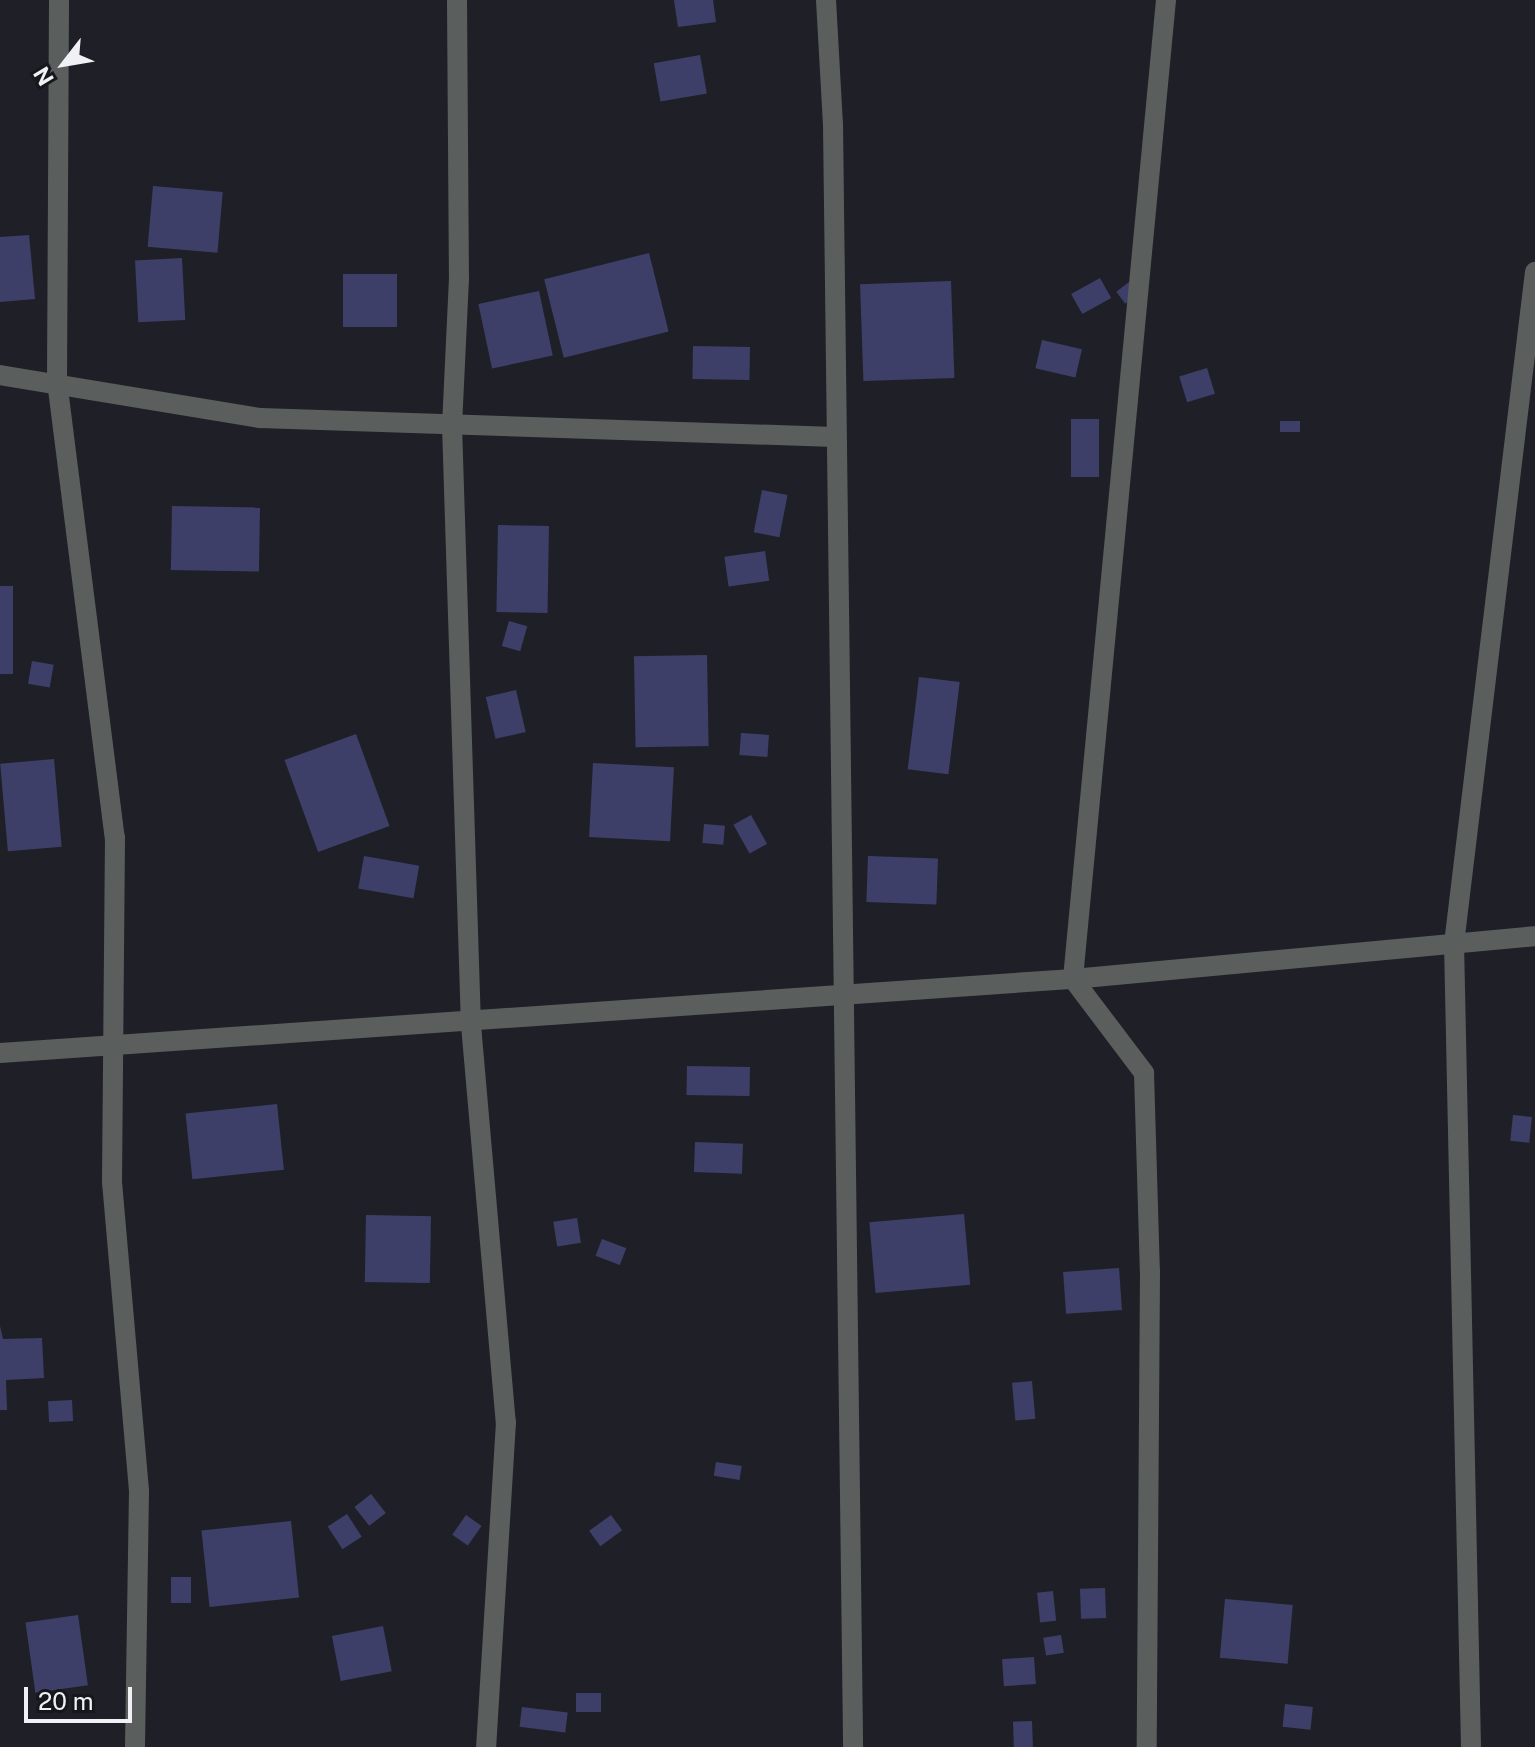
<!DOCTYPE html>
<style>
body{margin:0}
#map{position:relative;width:1535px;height:1747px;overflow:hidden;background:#1f2027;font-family:"Public Sans",sans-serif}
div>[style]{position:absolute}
.building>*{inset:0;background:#3e3f68;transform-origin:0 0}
.street>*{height:20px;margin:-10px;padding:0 10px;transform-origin:10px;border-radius:10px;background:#5a5f5e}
span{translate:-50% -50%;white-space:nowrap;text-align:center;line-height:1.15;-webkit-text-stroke:6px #16171d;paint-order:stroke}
.north{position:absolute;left:24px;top:24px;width:80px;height:80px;-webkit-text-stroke:6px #16171d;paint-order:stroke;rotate:239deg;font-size:22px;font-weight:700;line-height:32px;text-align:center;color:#f0f0f5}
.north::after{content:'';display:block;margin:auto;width:28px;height:36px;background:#f0f0f5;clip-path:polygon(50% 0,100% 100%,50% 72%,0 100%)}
.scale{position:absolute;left:24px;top:1687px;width:108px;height:36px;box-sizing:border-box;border:4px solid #f0f0f5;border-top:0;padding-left:10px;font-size:24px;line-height:28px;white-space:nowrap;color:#f0f0f5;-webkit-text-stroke:6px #16171d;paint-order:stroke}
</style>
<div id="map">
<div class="building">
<i style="clip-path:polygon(674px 0,713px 0,716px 22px,678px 27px)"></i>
<i style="left:700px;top:55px;width:39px;height:47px;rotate:80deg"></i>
<i style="left:153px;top:186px;width:70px;height:61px;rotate:5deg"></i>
<i style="clip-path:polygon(29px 235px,35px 299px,0 302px,0 237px)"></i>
<i style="left:649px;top:253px;width:81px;height:108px;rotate:76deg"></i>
<i style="left:182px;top:258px;width:62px;height:47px;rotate:87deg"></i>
<i style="left:343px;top:274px;width:54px;height:53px"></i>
<i style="left:1137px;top:276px;width:15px;height:26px;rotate:53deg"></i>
<i style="left:1100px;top:278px;width:23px;height:33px;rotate:61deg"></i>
<i style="left:951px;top:281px;width:97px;height:91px;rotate:88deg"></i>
<i style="left:539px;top:291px;width:66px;height:62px;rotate:78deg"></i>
<i style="left:1042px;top:340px;width:41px;height:29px;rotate:13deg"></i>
<i style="left:693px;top:346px;width:57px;height:33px;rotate:1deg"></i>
<i style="left:1207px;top:368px;width:27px;height:29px;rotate:73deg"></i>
<i style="left:1071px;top:419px;width:28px;height:58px"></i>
<i style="left:1300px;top:421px;width:11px;height:20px;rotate:90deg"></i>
<i style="left:762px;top:490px;width:26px;height:43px;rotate:11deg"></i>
<i style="left:172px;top:506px;width:88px;height:64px;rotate:1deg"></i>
<i style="left:498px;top:525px;width:51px;height:87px;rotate:1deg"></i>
<i style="left:765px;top:551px;width:30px;height:41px;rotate:82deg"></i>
<i style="left:0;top:586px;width:13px;height:88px"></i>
<i style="left:509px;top:621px;width:19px;height:26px;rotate:16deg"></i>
<i style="left:707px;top:655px;width:91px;height:73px;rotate:89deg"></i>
<i style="left:32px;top:661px;width:22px;height:23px;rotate:10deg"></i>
<i style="left:919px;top:677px;width:41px;height:93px;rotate:7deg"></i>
<i style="left:516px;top:690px;width:43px;height:31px;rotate:77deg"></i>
<i style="left:741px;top:733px;width:28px;height:22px;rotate:4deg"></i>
<i style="left:356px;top:734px;width:98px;height:76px;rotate:70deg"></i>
<i style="left:54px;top:759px;width:88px;height:54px;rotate:85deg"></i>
<i style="left:593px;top:763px;width:81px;height:74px;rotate:3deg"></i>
<i style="left:751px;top:815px;width:33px;height:20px;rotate:61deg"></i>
<i style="left:704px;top:824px;width:21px;height:19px;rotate:5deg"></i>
<i style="left:364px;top:856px;width:56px;height:33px;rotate:10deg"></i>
<i style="left:868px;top:856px;width:70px;height:46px;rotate:2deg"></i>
<i style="left:687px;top:1066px;width:63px;height:29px;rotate:1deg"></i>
<i style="left:277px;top:1104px;width:66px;height:92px;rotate:84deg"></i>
<i style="left:1513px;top:1115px;width:19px;height:26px;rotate:6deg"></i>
<i style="left:695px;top:1142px;width:48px;height:30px;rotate:2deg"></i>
<i style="left:964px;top:1214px;width:71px;height:95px;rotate:85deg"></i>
<i style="left:366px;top:1215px;width:65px;height:67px;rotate:1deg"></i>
<i style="left:577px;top:1218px;width:25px;height:24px;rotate:81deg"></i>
<i style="left:602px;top:1239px;width:26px;height:18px;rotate:21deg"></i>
<i style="left:1119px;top:1268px;width:42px;height:56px;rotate:86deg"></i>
<i style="clip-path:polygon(0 1326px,3px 1339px,42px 1338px,44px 1378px,6px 1380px,7px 1410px,0 1410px)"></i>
<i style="left:1032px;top:1381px;width:38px;height:20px;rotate:85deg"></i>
<i style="left:72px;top:1400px;width:21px;height:24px;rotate:87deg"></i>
<i style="left:716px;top:1462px;width:26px;height:14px;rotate:9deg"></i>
<i style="left:371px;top:1494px;width:24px;height:21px;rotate:52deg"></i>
<i style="left:347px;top:1514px;width:27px;height:23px;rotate:57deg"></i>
<i style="left:466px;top:1515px;width:19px;height:24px;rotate:35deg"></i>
<i style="left:611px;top:1515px;width:19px;height:27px;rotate:54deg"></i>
<i style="left:291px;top:1521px;width:77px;height:90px;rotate:84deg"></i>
<i style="left:171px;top:1577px;width:20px;height:26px"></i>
<i style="left:1105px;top:1588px;width:30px;height:25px;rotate:88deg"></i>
<i style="left:1053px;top:1591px;width:30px;height:16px;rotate:84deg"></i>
<i style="left:1225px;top:1599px;width:68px;height:59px;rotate:5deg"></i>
<i style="left:78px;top:1615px;width:71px;height:53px;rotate:82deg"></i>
<i style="left:383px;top:1626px;width:46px;height:52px;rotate:79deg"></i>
<i style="left:1061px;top:1635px;width:18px;height:18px;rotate:81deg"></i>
<i style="left:1034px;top:1657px;width:27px;height:32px;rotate:86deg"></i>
<i style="left:576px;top:1693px;width:25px;height:19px"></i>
<i style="left:1285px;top:1704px;width:28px;height:23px;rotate:6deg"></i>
<i style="left:522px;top:1707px;width:46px;height:20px;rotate:7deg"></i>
<i style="left:1032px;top:1721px;width:26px;height:19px;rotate:88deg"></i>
</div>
<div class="street">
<i style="left:59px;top:0;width:381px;rotate:90.3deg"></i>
<i style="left:57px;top:381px;width:460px;rotate:82.8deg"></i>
<i style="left:115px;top:837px;width:345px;rotate:90.5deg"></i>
<i style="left:112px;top:1182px;width:310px;rotate:85deg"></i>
<i style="left:139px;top:1491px;width:256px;rotate:90.9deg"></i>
<i style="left:457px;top:0;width:278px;rotate:89.6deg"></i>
<i style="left:459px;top:278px;width:147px;rotate:92.7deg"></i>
<i style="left:452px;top:425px;width:600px;rotate:88.19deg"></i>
<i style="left:471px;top:1025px;width:399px;rotate:85deg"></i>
<i style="left:506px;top:1422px;width:326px;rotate:93.5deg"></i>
<i style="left:826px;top:0;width:124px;rotate:86.8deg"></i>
<i style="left:833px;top:124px;width:1623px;rotate:89.29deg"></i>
<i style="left:1166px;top:0;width:983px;rotate:95.43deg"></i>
<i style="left:1073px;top:979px;width:464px;rotate:-5.3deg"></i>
<i style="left:0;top:375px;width:264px;rotate:9.4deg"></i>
<i style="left:260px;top:418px;width:575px;rotate:1.89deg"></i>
<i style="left:0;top:1053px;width:1076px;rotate:-3.95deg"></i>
<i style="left:1073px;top:979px;width:118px;rotate:52.9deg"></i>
<i style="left:1144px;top:1073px;width:198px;rotate:88.3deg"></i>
<i style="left:1150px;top:1271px;width:476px;rotate:90.4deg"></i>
<i style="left:1471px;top:1747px;width:803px;rotate:-91.21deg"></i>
<i style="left:1454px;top:944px;width:677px;rotate:-83.13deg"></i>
</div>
<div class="north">N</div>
<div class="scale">20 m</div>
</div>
